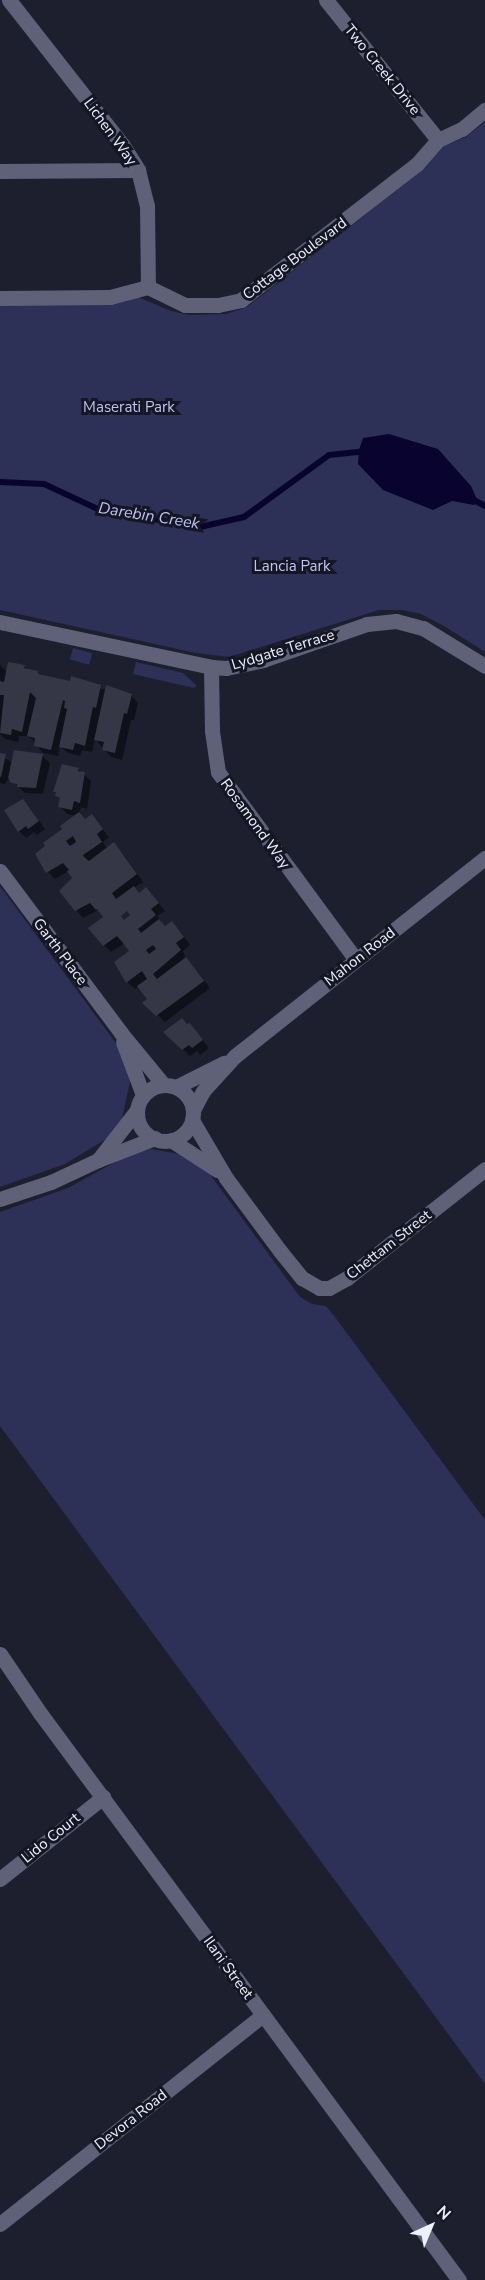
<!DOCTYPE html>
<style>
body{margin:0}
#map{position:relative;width:485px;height:2280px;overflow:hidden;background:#1d1f2e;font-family:"Nunito Sans",sans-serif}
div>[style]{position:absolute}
.green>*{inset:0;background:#2d3057;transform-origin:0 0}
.water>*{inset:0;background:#09042f}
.shadow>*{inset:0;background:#0007}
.stream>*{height:6px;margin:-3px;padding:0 3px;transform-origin:3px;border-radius:3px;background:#09042f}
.building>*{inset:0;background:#353747}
.minor>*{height:15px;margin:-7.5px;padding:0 7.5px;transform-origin:7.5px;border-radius:7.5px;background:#5e6178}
.minor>.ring{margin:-7.5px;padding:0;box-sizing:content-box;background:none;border:15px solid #5e6178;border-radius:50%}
span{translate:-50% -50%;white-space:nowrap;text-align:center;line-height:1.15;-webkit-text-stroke:6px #141624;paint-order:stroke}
.street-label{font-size:15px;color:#edeff9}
.park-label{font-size:15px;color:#bec5f5}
.water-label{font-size:16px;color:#bcc3f3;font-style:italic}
.north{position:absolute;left:401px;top:2196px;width:60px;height:60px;-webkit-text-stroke:4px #141624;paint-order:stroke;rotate:44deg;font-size:16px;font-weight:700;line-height:24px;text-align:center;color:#edeff9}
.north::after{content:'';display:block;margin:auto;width:21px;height:27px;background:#edeff9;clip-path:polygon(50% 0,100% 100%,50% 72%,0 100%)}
</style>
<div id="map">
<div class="green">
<i style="clip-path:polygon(485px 122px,485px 652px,444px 626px,421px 614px,402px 610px,379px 610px,229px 657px,196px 653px,0 610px,0 305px,138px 297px,171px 311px,189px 315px,226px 314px,247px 307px,424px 169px,442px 147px,466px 137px)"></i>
<i style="left:73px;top:648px;width:20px;height:12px;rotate:15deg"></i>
<i style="clip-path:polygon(136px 662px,183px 673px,197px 686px,194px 688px,133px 674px)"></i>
<i style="clip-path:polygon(0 886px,118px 1046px,125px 1060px,130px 1082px,122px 1118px,108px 1138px,65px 1164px,0 1187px)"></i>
<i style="clip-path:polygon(151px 1149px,179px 1154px,209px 1173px,300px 1297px,312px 1304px,326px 1306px,335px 1317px,485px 1520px,485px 2084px,0 1426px,0 1212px,68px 1188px,126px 1156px)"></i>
</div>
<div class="water">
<i style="clip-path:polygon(389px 434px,438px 449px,471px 486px,478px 502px,474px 505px,452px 501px,433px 510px,383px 490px,358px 464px,359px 450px,363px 438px)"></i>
</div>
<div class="shadow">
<i style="clip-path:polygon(0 665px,7px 672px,24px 667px,41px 676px,131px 695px,138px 703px,134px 720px,131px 720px,122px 760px,111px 757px,95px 739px,92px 752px,82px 750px,80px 756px,68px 753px,60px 746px,58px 756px,43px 753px,29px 736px,19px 736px,18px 742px,5px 739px,0 734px)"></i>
<i style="clip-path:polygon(0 755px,13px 763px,42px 756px,50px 763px,43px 794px,25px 793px,9px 778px,5px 784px,0 783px)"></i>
<i style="clip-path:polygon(evenodd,78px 769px,91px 781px,87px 809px,81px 807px,79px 814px,85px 820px,92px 816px,109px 837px,103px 842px,107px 849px,121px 851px,143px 882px,134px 888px,140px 894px,153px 896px,165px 911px,157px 916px,165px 927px,172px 923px,179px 930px,190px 945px,183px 951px,186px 959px,210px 988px,165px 1022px,145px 1003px,149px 1000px,139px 986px,135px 989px,127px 982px,116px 963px,131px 952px,125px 943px,111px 952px,104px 945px,105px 917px,98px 910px,83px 918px,61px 892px,74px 879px,69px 871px,55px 879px,48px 872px,64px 829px,77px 816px,67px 814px,60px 806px,61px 800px,55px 791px,78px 769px,127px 909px,132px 915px,124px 922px,119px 915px,127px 909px)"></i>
<i style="clip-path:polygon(30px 808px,45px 829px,37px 835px,34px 832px,26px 838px,19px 831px)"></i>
<i style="clip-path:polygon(190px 1025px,209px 1048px,200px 1055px,197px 1051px,190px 1056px,166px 1032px)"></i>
</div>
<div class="stream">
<i style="left:0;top:482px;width:44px;rotate:2.6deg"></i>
<i style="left:44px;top:484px;width:62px;rotate:24.9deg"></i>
<i style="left:100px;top:510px;width:101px;rotate:9.6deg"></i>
<i style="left:200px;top:527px;width:45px;rotate:-12.8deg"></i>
<i style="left:244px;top:517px;width:105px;rotate:-36.1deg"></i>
<i style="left:329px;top:455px;width:36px;rotate:-6deg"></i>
<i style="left:472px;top:499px;width:15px;rotate:28deg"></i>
</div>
<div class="building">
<i style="clip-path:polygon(8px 662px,25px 665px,24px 668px,38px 671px,38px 674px,70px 681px,71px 676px,101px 685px,96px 708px,93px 707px,85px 746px,75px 743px,73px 750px,59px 747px,67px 709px,64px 708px,65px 701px,63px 700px,51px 750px,34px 746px,35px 738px,27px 736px,36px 698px,30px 692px,22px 732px,12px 729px,11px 735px,0 733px,4px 695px,0 695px,0 681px,4px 682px)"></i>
<i style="clip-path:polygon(106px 685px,132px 694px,127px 714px,124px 713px,115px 753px,102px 750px,104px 742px,94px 740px)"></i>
<i style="clip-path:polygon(14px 750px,43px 754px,36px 788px,17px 787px,17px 784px,11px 783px,8px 778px)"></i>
<i style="clip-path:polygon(0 753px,6px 754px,1px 777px,0 777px)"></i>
<i style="clip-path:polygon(62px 764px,79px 768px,78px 771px,85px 772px,80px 803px,74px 801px,72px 810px,58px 807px,60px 798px,55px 796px,56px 792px,53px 792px)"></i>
<i style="clip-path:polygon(23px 799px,39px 821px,28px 829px,26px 826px,18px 832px,4px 810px)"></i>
<i style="clip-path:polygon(evenodd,79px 812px,85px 819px,92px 814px,103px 829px,97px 834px,102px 842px,83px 855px,85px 858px,89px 861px,114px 842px,137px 874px,112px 893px,116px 899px,134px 886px,139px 893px,146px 887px,159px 903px,151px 909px,156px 915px,138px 929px,141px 933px,159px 919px,165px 926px,172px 921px,184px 937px,176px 943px,181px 950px,153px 974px,157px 979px,186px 957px,204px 981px,156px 1016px,142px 1003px,147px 999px,137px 986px,147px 979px,142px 971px,126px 983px,114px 962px,129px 951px,123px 943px,117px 936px,103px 946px,88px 928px,103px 917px,97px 909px,96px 910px,90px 903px,75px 911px,59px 891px,72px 878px,67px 871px,69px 870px,63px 863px,46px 873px,35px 854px,45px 846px,43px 843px,62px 829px,60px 826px,79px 812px,73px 836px,76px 842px,70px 846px,66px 841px,73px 836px,79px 812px,127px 911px,130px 915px,124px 920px,121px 916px,127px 911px,79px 812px,153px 945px,156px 949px,149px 954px,146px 950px,153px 945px)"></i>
<i style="clip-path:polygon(182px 1018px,187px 1024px,190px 1023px,203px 1040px,192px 1048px,189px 1045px,182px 1050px,163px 1032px)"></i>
</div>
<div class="minor">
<i style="left:9px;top:0;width:183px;rotate:51.9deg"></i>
<i style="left:122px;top:144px;width:31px;rotate:58deg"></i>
<i style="left:138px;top:170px;width:37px;rotate:76deg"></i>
<i style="left:147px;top:206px;width:81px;rotate:89.3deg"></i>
<i style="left:326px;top:0;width:179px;rotate:51.3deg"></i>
<i style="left:0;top:171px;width:138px;rotate:-0.4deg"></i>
<i style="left:0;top:298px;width:110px;rotate:-0.5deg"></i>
<i style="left:110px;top:297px;width:39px;rotate:-15deg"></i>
<i style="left:148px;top:287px;width:41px;rotate:25.9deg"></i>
<i style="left:185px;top:305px;width:33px"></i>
<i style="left:218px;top:305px;width:24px;rotate:-12deg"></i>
<i style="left:241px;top:300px;width:222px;rotate:-37.7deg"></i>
<i style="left:417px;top:164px;width:32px;rotate:-49deg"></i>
<i style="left:438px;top:140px;width:26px;rotate:-25deg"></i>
<i style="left:462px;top:129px;width:30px;rotate:-40deg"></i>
<i style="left:0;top:622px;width:216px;rotate:12deg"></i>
<i style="left:211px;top:667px;width:15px;rotate:4deg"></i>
<i style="left:226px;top:668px;width:38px;rotate:-12deg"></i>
<i style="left:263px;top:660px;width:110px;rotate:-19.1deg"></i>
<i style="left:367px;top:624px;width:29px;rotate:-6deg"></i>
<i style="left:396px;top:621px;width:28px;rotate:15deg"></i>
<i style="left:423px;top:628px;width:73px;rotate:31.5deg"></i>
<i style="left:211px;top:667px;width:64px;rotate:89.1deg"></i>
<i style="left:212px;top:731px;width:41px;rotate:81.7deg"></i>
<i style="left:218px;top:772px;width:233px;rotate:53.7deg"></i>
<i style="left:0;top:871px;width:202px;rotate:53.2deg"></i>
<i style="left:121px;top:1033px;width:66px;rotate:50.5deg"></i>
<i style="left:123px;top:1042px;width:57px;rotate:69.3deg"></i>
<i class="ring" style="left:137px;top:1085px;width:41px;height:41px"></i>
<i style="left:176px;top:1087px;width:54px;rotate:-26.6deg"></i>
<i style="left:193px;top:1110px;width:21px;rotate:-62deg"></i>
<i style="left:203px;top:1091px;width:47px;rotate:-47.6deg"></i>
<i style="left:235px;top:1056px;width:319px;rotate:-38.4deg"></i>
<i style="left:192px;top:1120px;width:67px;rotate:59.6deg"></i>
<i style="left:226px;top:1178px;width:91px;rotate:53.5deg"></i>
<i style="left:280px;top:1251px;width:35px;rotate:51deg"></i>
<i style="left:302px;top:1278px;width:20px;rotate:30deg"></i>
<i style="left:319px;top:1288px;width:10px"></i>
<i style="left:329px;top:1288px;width:21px;rotate:-29deg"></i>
<i style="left:347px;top:1278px;width:176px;rotate:-38.3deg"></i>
<i style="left:171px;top:1140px;width:55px;rotate:33.1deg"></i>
<i style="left:98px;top:1160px;width:63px;rotate:-52deg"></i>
<i style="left:0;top:1199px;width:54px;rotate:-18.4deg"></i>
<i style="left:51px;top:1182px;width:52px;rotate:-25.1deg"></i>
<i style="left:98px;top:1160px;width:61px;rotate:-21.1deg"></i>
<i style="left:0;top:1654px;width:71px;rotate:55.9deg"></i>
<i style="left:40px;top:1713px;width:705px;rotate:53.54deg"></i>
<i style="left:0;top:1879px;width:132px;rotate:-38.5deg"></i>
<i style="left:0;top:2224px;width:336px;rotate:-38.5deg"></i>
</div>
<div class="street-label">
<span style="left:382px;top:70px;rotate:51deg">Two Creek Drive</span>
<span style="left:110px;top:132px;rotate:54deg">Lichen Way</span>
<span style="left:295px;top:259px;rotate:-37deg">Cottage Boulevard</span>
<span style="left:283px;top:650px;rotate:-17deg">Lydgate Terrace</span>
<span style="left:255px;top:824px;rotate:54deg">Rosamond Way</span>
<span style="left:60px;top:952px;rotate:53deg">Garth Place</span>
<span style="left:360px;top:957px;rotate:-38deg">Mahon Road</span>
<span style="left:389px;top:1245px;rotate:-38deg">Chettam Street</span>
<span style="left:51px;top:1838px;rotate:-39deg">Lido Court</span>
<span style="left:228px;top:1968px;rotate:54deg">Ilani Street</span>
<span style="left:131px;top:2120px;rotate:-38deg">Devora Road</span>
</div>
<div class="park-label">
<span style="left:129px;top:408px">Maserati Park</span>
<span style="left:292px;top:567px">Lancia Park</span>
</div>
<div class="water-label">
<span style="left:149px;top:516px;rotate:9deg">Darebin Creek</span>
</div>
<div class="north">N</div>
</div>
